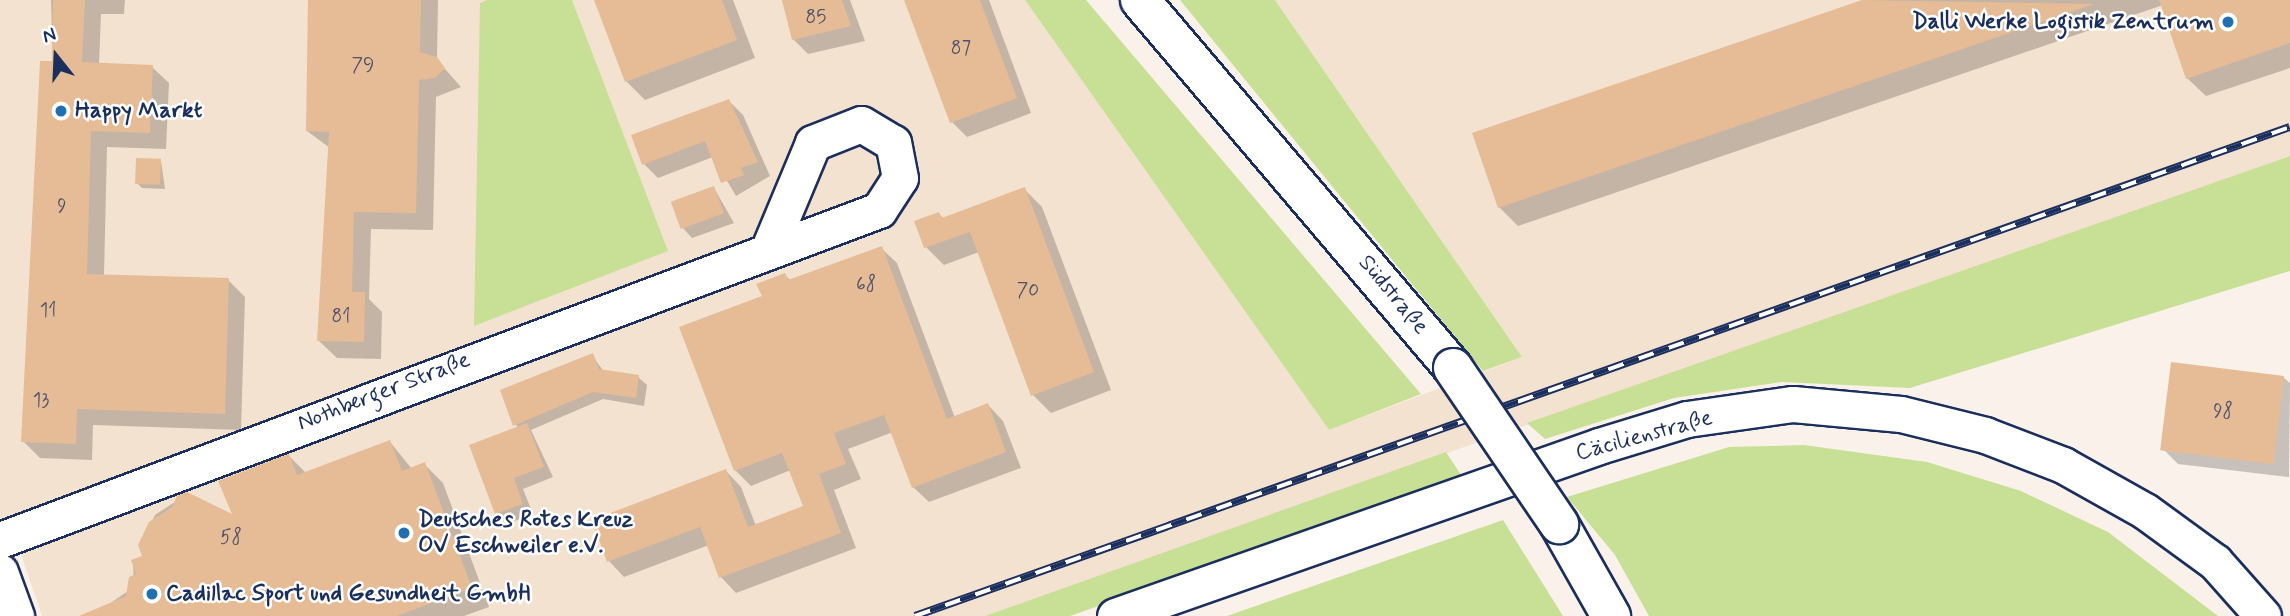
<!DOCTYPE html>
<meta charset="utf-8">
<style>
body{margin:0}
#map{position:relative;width:2290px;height:616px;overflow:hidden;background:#faf2ea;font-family:Mynerve,sans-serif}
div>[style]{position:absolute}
.built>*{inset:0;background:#f4e2d0}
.green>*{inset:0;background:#c7e096}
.shadow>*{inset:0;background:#0003}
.building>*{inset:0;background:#e5bc95;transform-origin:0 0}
.roads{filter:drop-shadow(2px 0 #1b2f5e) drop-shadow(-2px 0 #1b2f5e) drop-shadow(0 2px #1b2f5e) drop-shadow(0 -2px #1b2f5e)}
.street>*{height:35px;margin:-17.5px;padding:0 17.5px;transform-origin:17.5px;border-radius:17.5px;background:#fff}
.secondary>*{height:38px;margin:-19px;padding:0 19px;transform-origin:19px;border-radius:19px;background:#fff}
.rail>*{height:8px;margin-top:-4px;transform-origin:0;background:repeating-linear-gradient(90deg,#fff 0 16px,#1b2f5e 0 32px);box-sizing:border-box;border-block:2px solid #1b2f5e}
.bridges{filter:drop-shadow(2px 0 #1b2f5e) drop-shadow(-2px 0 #1b2f5e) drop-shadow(0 2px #1b2f5e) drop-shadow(0 -2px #1b2f5e)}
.secondary-bridge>*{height:38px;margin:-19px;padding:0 19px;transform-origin:19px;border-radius:19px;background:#fff}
.dots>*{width:19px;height:19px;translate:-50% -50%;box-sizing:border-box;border:4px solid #fff;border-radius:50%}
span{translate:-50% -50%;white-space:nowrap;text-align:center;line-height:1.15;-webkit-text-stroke:5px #fff;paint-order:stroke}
.number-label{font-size:19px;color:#4e526c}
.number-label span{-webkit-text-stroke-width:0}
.poi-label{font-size:23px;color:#1b2f5e;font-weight:700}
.right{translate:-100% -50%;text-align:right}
.left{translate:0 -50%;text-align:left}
.street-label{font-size:23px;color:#1b2f5e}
.north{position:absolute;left:21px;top:21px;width:70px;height:70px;-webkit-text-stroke:5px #fff;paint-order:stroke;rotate:342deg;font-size:19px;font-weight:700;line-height:28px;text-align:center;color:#1b2f5e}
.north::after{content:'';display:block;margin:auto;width:24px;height:32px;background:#1b2f5e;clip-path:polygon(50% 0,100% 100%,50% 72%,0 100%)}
</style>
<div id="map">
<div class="built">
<i style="clip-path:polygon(0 0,1025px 0,1329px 430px,1522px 357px,1275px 0,2290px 0,2290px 156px,985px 616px,42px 616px,12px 528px,0 517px)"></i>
</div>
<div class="green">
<i style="clip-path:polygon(487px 0,572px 0,668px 251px,474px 326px,480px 3px)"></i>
<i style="clip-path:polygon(1025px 0,1086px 0,1421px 394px,1329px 430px)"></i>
<i style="clip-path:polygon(1180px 0,1275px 0,1522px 357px,1483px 371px)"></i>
<i style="clip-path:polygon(2290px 156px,2290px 271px,1910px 388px,1782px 382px,1674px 398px,1545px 439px,1527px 423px)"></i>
<i style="clip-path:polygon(1804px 445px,1927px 462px,2021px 491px,2108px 532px,2218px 616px,1649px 616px,1615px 555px,1567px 497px,1729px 447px)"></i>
<i style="clip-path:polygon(1446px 452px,1463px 478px,1070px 616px,985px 616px)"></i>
<i style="clip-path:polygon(1503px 520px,1563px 616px,1227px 616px)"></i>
</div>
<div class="shadow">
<i style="clip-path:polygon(51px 0,125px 0,124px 14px,101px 14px,99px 65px,152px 67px,169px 83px,166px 149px,107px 147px,104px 276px,228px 280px,245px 297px,241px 430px,93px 425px,92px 460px,40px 458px,23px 441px,53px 63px)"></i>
<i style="clip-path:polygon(310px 0,438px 0,437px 60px,461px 87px,436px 97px,433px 230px,371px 229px,369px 299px,382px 312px,381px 359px,337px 358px,319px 341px,330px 148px,307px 131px)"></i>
<i style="clip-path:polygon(596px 0,733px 0,755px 58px,645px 100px,626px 81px)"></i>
<i style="clip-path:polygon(782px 0,850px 0,865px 41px,808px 54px,793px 39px)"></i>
<i style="clip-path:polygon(906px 0,989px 0,1031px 113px,967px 137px,952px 122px)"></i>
<i style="clip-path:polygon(1867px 0,2290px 0,2290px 68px,2206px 96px,2187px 78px,2163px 5px,1518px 226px,1499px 207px,1474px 134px)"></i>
<i style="clip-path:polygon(729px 101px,743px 115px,770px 176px,736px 196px,713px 157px,658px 178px,644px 164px)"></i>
<i style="clip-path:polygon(161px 161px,165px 189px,142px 188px,137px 183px)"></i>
<i style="clip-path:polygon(714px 188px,734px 223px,692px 238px,682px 227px)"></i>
<i style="clip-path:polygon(1024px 189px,1042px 207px,1111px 390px,1051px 413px,1033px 395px,979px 252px,944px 265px,926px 247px,939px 214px,944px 219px)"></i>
<i style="clip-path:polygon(881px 248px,897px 263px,955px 418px,988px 405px,1003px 421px,1021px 468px,929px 502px,913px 487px,893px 432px,848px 449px,861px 479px,834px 490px,856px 548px,736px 593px,721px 577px,709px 545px,624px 577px,609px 561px,726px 471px,741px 487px,756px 526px,805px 507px,791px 470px,751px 486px,735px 470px,764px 297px,785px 275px,791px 281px)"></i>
<i style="clip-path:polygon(592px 355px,604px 372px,638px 377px,647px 385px,644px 406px,603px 399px,531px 430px,553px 477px,523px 489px,533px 514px,507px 524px,496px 513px,518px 429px,502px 391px)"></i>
<i style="clip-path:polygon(2283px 377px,2290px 383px,2289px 477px,2178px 464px,2163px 449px)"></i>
<i style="clip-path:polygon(390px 442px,412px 469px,424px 464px,443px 483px,489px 607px,464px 616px,114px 616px,112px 602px,134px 587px,133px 561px,145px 557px,140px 545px,155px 515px,187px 494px,235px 518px,289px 456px,306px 473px)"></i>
</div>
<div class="building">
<i style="clip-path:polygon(53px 0,85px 0,82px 62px,153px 65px,150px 133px,91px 131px,87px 274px,229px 278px,225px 414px,77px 409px,76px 444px,21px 442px,40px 61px,52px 61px)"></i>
<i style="clip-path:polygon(308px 0,421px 0,420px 52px,437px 57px,445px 68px,435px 78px,419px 80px,416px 213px,354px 212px,352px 292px,365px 292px,364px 342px,317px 341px,329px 132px,306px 131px)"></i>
<i style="clip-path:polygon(594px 0,722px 0,737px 40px,625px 82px)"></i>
<i style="clip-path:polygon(782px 0,842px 0,851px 26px,792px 40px)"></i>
<i style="clip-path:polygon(904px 0,980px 0,1017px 98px,950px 123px)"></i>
<i style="clip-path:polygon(1862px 0,2094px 4px,1498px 208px,1472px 133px)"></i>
<i style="clip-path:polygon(2159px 0,2290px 0,2290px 43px,2186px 79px)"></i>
<i style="clip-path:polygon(729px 99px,758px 162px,741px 168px,744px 175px,721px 183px,705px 141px,642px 165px,631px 135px)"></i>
<i style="left:136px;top:158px;width:25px;height:26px;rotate:2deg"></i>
<i style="left:714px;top:186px;width:29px;height:46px;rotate:70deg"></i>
<i style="clip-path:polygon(1025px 187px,1094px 372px,1031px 396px,970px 232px,924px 248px,914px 221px,939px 212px,942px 218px)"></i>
<i style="clip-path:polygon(882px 246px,947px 419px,988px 403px,1006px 452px,912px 488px,884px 415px,834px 433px,846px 464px,819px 474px,841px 533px,719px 578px,700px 527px,607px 562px,592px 520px,726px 469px,748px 527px,803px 506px,782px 453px,734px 471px,679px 327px,762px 296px,756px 284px,785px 273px,788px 280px)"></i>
<i style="clip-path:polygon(593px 353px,599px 369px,639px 375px,636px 398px,593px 392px,513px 426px,500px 390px)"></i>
<i style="left:2171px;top:362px;width:114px;height:89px;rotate:7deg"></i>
<i style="clip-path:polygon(527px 423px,544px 467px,514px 478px,523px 504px,495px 514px,469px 445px)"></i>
<i style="clip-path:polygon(390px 440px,402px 471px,425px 462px,472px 588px,397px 616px,79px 616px,126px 596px,129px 577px,136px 574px,131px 560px,142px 556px,138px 545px,149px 522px,172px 507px,177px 496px,187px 492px,232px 514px,218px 481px,289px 454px,297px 475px)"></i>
</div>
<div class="roads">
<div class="street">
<i style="left:0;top:540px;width:939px;rotate:-20.58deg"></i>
<i style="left:879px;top:210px;width:38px;rotate:-57deg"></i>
<i style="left:900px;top:178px;width:36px;rotate:-101deg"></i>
<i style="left:893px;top:143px;width:37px;rotate:-149deg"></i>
<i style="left:861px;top:124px;width:52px;rotate:158.4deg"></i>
<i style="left:813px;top:143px;width:114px;rotate:112.7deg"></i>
<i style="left:0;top:572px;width:47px;rotate:70deg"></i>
<i style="left:1115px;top:616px;width:513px;rotate:-19.35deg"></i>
<i style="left:1599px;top:446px;width:92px;rotate:-17.1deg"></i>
<i style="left:1687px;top:419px;width:107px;rotate:-8.1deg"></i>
<i style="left:1793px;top:404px;width:108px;rotate:5.3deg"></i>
<i style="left:1901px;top:414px;width:87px;rotate:14deg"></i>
<i style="left:1985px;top:435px;width:84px;rotate:21deg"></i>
<i style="left:2063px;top:465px;width:94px;rotate:29.3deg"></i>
<i style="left:2145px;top:511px;width:87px;rotate:36.1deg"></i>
<i style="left:2215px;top:562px;width:72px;rotate:48.4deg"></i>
</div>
<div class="secondary">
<i style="left:1140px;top:0;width:483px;rotate:49.6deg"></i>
<i style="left:1559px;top:524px;width:106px;rotate:60.5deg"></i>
</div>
</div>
<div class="rail">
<i style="left:915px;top:616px;width:1459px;rotate:-19.58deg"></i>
</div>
<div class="bridges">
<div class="secondary-bridge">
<i style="left:1453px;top:368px;width:189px;rotate:55.8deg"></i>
</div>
</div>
<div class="dots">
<i style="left:2228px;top:22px;background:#1f6fb2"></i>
<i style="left:61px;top:111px;background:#1f6fb2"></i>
<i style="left:404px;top:533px;background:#1f6fb2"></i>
<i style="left:152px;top:594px;background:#1f6fb2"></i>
</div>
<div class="number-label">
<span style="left:816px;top:18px">85</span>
<span style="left:961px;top:49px">87</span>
<span style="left:363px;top:66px">79</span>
<span style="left:62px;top:207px">9</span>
<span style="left:866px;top:285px">68</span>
<span style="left:1028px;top:291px">70</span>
<span style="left:48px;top:311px">11</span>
<span style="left:341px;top:317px">81</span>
<span style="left:41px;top:401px">13</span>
<span style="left:2223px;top:412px">98</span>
<span style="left:231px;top:538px">58</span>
</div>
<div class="poi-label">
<span class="right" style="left:2214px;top:22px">Dalli Werke Logistik Zentrum</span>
<span class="left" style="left:75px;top:111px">Happy Markt</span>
<span class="left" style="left:418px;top:533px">Deutsches Rotes Kreuz<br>OV Eschweiler e.V.</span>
<span class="left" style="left:166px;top:594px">Cadillac Sport und Gesundheit GmbH</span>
</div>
<div class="street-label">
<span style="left:1393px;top:295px;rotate:50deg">Südstraße</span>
<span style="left:384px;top:392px;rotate:-21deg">Nothberger Straße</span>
<span style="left:1644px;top:436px;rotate:-15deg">Cäcilienstraße</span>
</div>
<div class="north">N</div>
</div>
